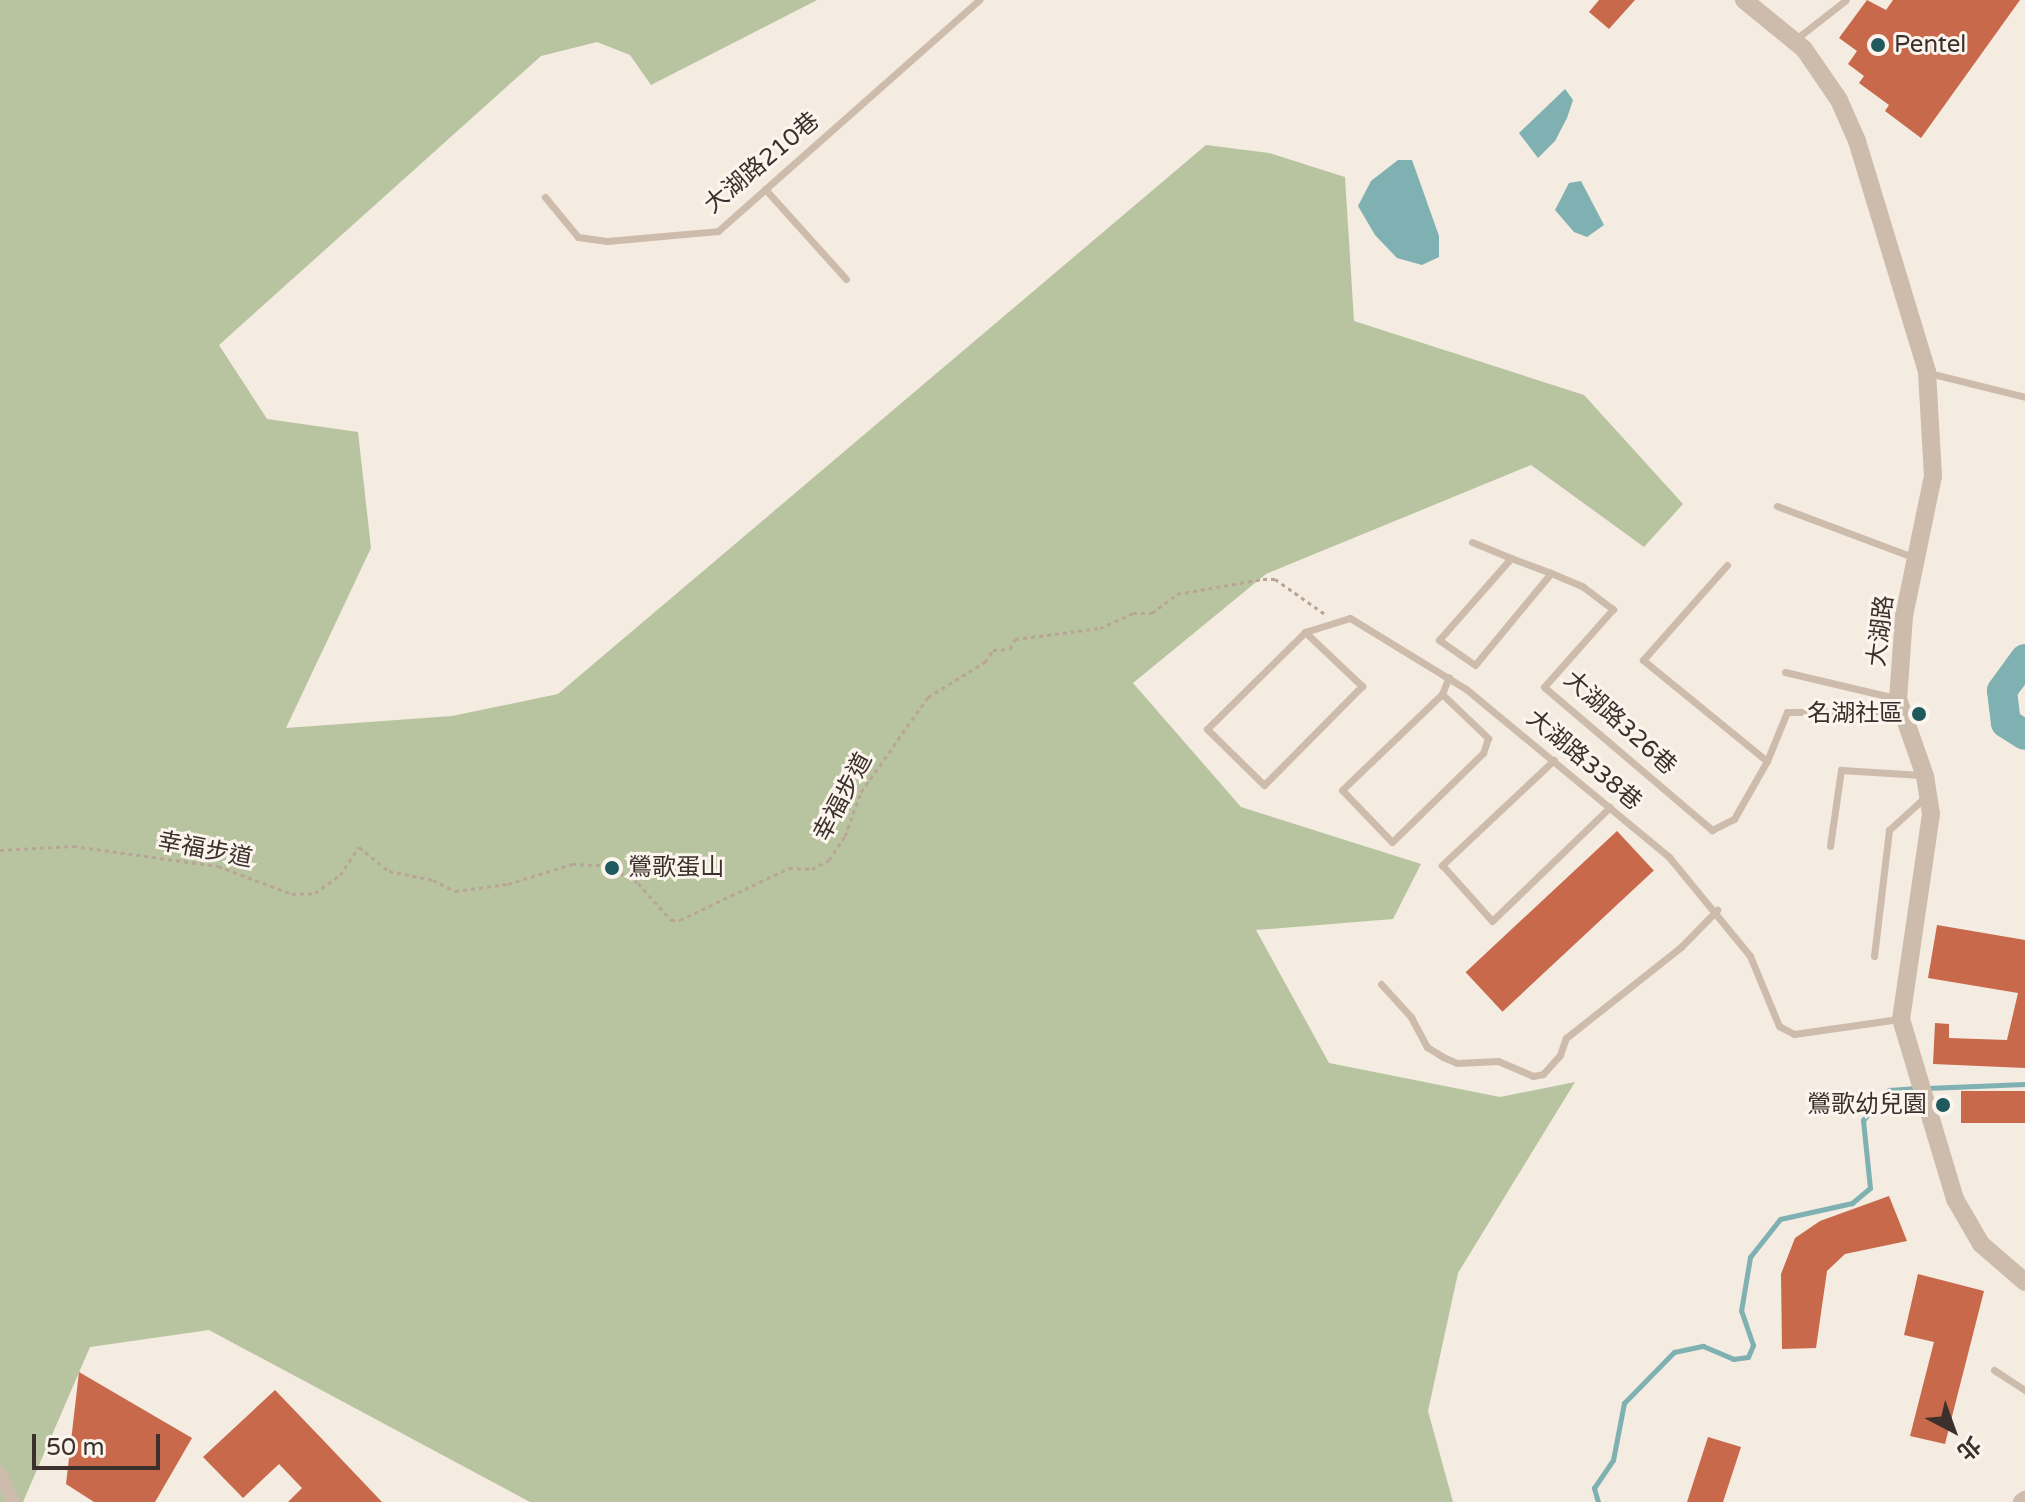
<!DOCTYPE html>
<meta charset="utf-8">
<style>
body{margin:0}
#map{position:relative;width:2025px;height:1502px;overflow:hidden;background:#f4ebe1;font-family:"Varela Round","Noto Sans TC",sans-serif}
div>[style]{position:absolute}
.green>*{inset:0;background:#b8c4a0}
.water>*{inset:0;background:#7fb0b2}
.stream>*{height:5px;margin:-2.5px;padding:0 2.5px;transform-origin:2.5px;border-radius:2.5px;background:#7fb0b2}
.river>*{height:30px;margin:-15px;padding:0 15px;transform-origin:15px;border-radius:15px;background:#7fb0b2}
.building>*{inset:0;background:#c8694b;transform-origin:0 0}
.path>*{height:3px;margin-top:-1.5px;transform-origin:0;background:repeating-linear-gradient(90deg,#b9a596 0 4px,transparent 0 8px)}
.service>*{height:7px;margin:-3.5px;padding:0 3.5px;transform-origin:3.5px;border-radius:3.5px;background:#cdbbac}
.minor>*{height:14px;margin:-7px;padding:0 7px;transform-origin:7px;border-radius:7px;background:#cdbbac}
.tertiary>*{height:18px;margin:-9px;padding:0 9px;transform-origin:9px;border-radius:9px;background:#cdbbac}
.dots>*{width:22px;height:22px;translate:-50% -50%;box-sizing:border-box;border:4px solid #fbf5ee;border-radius:50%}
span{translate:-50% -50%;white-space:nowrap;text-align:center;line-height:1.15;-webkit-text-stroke:6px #fbf5ee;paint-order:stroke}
.poi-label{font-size:24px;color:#3b302b}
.left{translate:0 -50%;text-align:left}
.right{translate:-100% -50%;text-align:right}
.street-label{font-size:24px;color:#3b302b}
.north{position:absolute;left:1913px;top:1390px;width:80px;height:80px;-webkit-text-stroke:6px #fbf5ee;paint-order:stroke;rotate:139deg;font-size:22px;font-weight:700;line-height:32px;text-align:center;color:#3b302b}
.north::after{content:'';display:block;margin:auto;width:28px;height:36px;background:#3b302b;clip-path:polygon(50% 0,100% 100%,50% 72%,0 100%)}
.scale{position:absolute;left:32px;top:1434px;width:128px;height:36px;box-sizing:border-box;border:4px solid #3b302b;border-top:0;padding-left:10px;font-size:24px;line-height:28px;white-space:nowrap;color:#3b302b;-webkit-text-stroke:6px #fbf5ee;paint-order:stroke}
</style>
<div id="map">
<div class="green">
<i style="clip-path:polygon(0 0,817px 0,651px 85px,630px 55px,597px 42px,541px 56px,219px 345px,267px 419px,358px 432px,371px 548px,286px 728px,452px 716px,558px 694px,1206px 145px,1269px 153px,1345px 177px,1354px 321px,1584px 395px,1683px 504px,1644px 547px,1531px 465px,1266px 574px,1133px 683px,1241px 807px,1421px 864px,1393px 919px,1256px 930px,1329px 1063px,1500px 1097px,1575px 1082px,1458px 1273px,1428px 1411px,1453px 1502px,530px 1502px,209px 1330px,90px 1347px,23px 1502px,0 1502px)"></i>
</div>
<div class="water">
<i style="clip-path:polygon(1565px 89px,1573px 100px,1567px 118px,1555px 141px,1538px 158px,1519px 133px)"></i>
<i style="clip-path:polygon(1398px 160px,1412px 160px,1439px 236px,1439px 257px,1422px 265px,1397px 258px,1375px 235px,1358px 206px,1371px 181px)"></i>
<i style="clip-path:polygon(1581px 181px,1604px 225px,1587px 237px,1574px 232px,1555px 210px,1569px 183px)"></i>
</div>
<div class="stream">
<i style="left:1927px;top:1088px;width:98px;rotate:-2.3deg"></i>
<i style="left:1598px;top:1502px;width:15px;rotate:-106deg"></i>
<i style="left:1594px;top:1488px;width:34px;rotate:-56deg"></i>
<i style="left:1613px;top:1460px;width:58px;rotate:-79.1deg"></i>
<i style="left:1624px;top:1403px;width:71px;rotate:-45.6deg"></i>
<i style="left:1674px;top:1352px;width:30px;rotate:-12deg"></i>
<i style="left:1703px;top:1346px;width:33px;rotate:23deg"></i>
<i style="left:1733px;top:1359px;width:15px;rotate:-8deg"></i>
<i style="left:1748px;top:1357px;width:13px;rotate:-67deg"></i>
<i style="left:1753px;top:1345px;width:36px;rotate:-109deg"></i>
<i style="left:1741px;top:1311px;width:55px;rotate:-80.5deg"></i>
<i style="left:1750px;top:1257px;width:48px;rotate:-51.7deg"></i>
<i style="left:1780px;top:1219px;width:74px;rotate:-12.5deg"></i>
<i style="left:1852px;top:1203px;width:23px;rotate:-40deg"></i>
<i style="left:1870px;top:1188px;width:68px;rotate:-95.9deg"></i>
<i style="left:1863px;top:1120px;width:40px;rotate:-49deg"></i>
<i style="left:1889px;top:1090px;width:28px;rotate:-4deg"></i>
</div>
<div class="river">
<i style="left:2025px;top:659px;width:39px;rotate:126deg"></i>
<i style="left:2002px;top:691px;width:32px;rotate:83deg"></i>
<i style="left:2006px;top:723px;width:22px;rotate:32deg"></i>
</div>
<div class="building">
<i style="clip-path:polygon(1599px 0,1635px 0,1609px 29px,1589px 12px)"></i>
<i style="clip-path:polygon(1867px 0,1886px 10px,1893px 0,2020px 0,1921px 138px,1885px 111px,1889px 105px,1859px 83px,1864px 76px,1848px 64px,1857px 51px,1839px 38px)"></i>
<i style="left:1617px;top:831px;width:54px;height:207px;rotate:47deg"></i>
<i style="clip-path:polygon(1937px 925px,2025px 940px,2025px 1068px,1933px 1064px,1935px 1023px,1949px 1024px,1949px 1038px,2007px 1040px,2018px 993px,1928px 978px)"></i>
<i style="left:2025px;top:1091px;width:32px;height:64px;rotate:90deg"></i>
<i style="clip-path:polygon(1889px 1196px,1907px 1241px,1845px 1254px,1827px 1271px,1816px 1348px,1782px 1349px,1781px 1274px,1795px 1238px,1820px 1221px)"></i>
<i style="clip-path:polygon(1918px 1274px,1984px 1291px,1945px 1444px,1910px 1436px,1934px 1342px,1904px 1335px)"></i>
<i style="clip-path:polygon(79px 1372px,192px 1438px,155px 1502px,94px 1502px,66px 1484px)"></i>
<i style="clip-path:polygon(275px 1390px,323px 1440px,382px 1502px,288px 1502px,302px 1488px,279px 1464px,243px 1498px,203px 1457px)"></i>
<i style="clip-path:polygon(1708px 1437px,1741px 1447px,1723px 1502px,1687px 1502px)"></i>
</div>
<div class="path">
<i style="left:0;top:850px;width:73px;rotate:-3.1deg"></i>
<i style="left:73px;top:846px;width:146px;rotate:7.9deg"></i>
<i style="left:218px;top:866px;width:79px;rotate:20.7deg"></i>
<i style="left:292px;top:894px;width:23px;rotate:-2deg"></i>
<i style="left:315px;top:893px;width:31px;rotate:-36deg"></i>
<i style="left:340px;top:875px;width:34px;rotate:-56deg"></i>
<i style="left:359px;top:847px;width:38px;rotate:39deg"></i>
<i style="left:389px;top:871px;width:45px;rotate:11.6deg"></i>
<i style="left:433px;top:880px;width:25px;rotate:27deg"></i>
<i style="left:455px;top:891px;width:53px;rotate:-7.5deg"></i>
<i style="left:508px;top:884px;width:67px;rotate:-17.4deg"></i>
<i style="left:572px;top:864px;width:34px;rotate:2deg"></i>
<i style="left:606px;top:865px;width:37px;rotate:29deg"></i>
<i style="left:638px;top:883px;width:50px;rotate:48.3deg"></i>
<i style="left:671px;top:920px;width:9px"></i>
<i style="left:680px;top:920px;width:121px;rotate:-25.5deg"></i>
<i style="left:789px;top:868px;width:23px;rotate:2deg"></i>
<i style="left:812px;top:869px;width:19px;rotate:-28deg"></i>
<i style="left:829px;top:860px;width:29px;rotate:-56deg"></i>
<i style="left:845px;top:836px;width:47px;rotate:-70deg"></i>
<i style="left:861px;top:792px;width:116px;rotate:-54.8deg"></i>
<i style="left:928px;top:697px;width:67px;rotate:-31.6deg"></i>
<i style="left:985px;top:662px;width:14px;rotate:-56deg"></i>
<i style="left:993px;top:650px;width:17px;rotate:-3deg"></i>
<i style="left:1010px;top:649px;width:11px;rotate:-63deg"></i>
<i style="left:1015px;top:639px;width:86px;rotate:-7.4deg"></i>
<i style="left:1100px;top:628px;width:36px;rotate:-24deg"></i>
<i style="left:1133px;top:613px;width:19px"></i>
<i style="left:1152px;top:613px;width:31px;rotate:-37deg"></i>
<i style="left:1177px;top:594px;width:87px;rotate:-9.9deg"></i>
<i style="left:1263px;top:579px;width:12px"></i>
<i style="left:1275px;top:579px;width:61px;rotate:35deg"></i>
</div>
<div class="service">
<i style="left:1796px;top:39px;width:63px;rotate:-38deg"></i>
<i style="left:765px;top:189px;width:121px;rotate:48deg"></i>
<i style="left:545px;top:197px;width:52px;rotate:50.5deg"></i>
<i style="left:578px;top:237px;width:29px;rotate:8deg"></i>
<i style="left:607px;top:241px;width:111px;rotate:-5.1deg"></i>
<i style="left:718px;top:231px;width:349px;rotate:-41.5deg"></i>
<i style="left:1929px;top:373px;width:99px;rotate:14deg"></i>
<i style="left:1777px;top:506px;width:145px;rotate:20.6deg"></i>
<i style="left:1472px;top:542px;width:42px;rotate:22.3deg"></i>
<i style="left:1727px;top:565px;width:127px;rotate:131.5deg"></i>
<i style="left:1643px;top:660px;width:160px;rotate:39.2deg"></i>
<i style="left:1551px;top:573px;width:119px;rotate:129.6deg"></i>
<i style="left:1475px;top:665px;width:44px;rotate:-145.2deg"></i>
<i style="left:1439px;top:640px;width:109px;rotate:-48.7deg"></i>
<i style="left:1511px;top:558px;width:43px;rotate:20.6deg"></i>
<i style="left:1551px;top:573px;width:34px;rotate:23deg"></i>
<i style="left:1582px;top:586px;width:39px;rotate:37deg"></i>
<i style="left:1613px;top:609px;width:104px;rotate:131.5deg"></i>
<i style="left:1544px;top:687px;width:221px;rotate:40.4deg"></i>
<i style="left:1712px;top:830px;width:25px;rotate:-27deg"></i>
<i style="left:1734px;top:819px;width:67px;rotate:-60.4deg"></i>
<i style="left:1767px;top:761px;width:53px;rotate:-67.8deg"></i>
<i style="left:1787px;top:712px;width:114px;rotate:-0.5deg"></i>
<i style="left:1305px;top:632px;width:79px;rotate:43.5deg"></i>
<i style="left:1362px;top:686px;width:139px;rotate:134.7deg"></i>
<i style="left:1264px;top:785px;width:80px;rotate:-135.5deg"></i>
<i style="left:1207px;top:729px;width:138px;rotate:-44.7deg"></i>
<i style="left:1305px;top:632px;width:47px;rotate:-17.3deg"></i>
<i style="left:1350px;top:618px;width:136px;rotate:31.5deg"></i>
<i style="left:1466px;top:689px;width:264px;rotate:39.6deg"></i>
<i style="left:1669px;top:857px;width:128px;rotate:50.7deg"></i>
<i style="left:1750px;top:956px;width:76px;rotate:67.5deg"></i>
<i style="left:1779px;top:1026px;width:17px;rotate:28deg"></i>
<i style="left:1794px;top:1034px;width:106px;rotate:-8.1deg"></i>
<i style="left:1785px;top:672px;width:113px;rotate:13.3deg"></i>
<i style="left:1442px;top:694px;width:64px;rotate:43.7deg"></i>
<i style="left:1488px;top:738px;width:16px;rotate:108deg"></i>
<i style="left:1483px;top:753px;width:127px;rotate:135.6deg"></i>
<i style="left:1392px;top:842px;width:72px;rotate:-133.9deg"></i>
<i style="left:1342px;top:790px;width:139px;rotate:-43.8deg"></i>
<i style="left:1442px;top:694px;width:18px;rotate:-68deg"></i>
<i style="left:1554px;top:760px;width:154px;rotate:136.8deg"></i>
<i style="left:1442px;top:865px;width:75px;rotate:48.2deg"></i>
<i style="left:1492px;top:921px;width:164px;rotate:-44deg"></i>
<i style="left:1830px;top:846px;width:77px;rotate:-81.8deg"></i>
<i style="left:1841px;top:770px;width:81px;rotate:3.5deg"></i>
<i style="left:1874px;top:956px;width:127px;rotate:-83.2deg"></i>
<i style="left:1889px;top:830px;width:47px;rotate:-42.4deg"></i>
<i style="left:1381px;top:984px;width:45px;rotate:47.7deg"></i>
<i style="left:1411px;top:1017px;width:34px;rotate:62deg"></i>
<i style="left:1427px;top:1047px;width:19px;rotate:32deg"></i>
<i style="left:1443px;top:1057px;width:15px;rotate:23deg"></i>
<i style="left:1457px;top:1063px;width:41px;rotate:-2.8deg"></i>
<i style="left:1498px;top:1061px;width:38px;rotate:23deg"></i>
<i style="left:1533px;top:1076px;width:10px;rotate:-11deg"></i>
<i style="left:1543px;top:1074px;width:25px;rotate:-48deg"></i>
<i style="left:1560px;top:1055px;width:18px;rotate:-71deg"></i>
<i style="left:1566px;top:1038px;width:147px;rotate:-38.4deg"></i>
<i style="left:1681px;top:947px;width:52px;rotate:-45.8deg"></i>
<i style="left:1994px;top:1370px;width:37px;rotate:33deg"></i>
</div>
<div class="minor">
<i style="left:0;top:1473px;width:32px;rotate:66deg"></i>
</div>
<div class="tertiary">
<i style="left:1744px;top:0;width:77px;rotate:39.2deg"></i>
<i style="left:1804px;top:49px;width:62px;rotate:55.5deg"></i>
<i style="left:1839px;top:100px;width:45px;rotate:66.3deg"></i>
<i style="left:1857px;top:141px;width:241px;rotate:73.1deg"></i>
<i style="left:1927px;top:372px;width:104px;rotate:86.7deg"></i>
<i style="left:1933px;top:476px;width:143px;rotate:101.7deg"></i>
<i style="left:1904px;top:616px;width:83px;rotate:94.1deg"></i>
<i style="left:1898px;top:699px;width:82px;rotate:70.7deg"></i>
<i style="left:1925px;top:776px;width:38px;rotate:81deg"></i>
<i style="left:1931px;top:814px;width:207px;rotate:98.3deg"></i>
<i style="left:1901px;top:1019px;width:188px;rotate:73.3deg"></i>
<i style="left:1955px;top:1199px;width:52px;rotate:60deg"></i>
<i style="left:1981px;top:1244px;width:58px;rotate:40.8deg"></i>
<i style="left:2022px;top:1502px;width:4px;rotate:-34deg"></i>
</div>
<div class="dots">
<i style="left:1878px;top:45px;background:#1f5a5e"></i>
<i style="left:1919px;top:714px;background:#1f5a5e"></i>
<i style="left:612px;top:868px;background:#1f5a5e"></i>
<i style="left:1943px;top:1105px;background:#1f5a5e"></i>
</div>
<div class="poi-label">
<span class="left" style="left:1894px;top:45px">Pentel</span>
<span class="right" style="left:1903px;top:714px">名湖社區</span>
<span class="left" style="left:628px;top:868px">鶯歌蛋山</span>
<span class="right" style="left:1927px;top:1105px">鶯歌幼兒園</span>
</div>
<div class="street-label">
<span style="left:762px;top:163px;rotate:-40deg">大湖路210巷</span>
<span style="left:1881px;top:631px;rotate:-83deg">大湖路</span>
<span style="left:1620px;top:723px;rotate:42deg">大湖路326巷</span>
<span style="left:1584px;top:760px;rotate:40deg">大湖路338巷</span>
<span style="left:843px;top:797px;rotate:-62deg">幸福步道</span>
<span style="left:205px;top:850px;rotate:11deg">幸福步道</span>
</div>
<div class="north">北</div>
<div class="scale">50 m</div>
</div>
